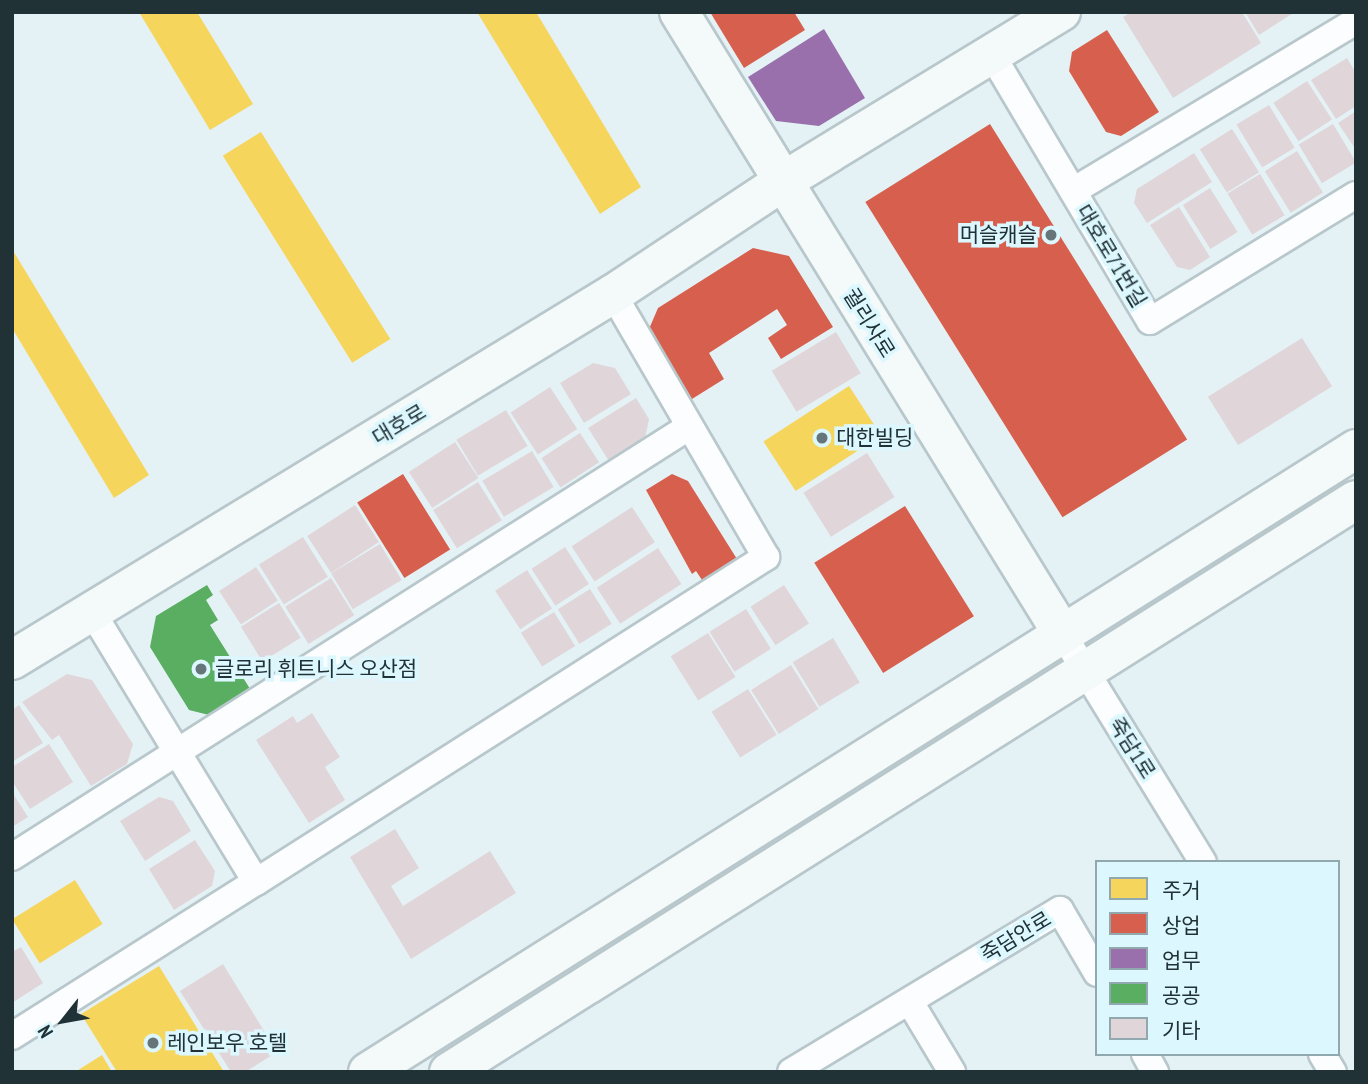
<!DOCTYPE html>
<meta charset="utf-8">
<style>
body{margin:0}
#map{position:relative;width:1368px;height:1084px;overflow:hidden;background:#e4f2f6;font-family:"PT Sans Narrow","Noto Sans KR",sans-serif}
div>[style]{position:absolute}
.homes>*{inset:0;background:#f6d55c;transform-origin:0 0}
.shops>*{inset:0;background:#d6604d;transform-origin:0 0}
.offices>*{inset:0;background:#9970ab}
.public>*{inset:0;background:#5aae61}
.building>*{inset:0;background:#e0d6d9;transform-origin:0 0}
.roads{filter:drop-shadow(2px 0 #b8c7cb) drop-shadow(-2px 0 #b8c7cb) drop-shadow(0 2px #b8c7cb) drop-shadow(0 -2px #b8c7cb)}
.street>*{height:26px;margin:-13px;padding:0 13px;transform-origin:13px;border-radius:13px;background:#fbfdfe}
.secondary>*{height:38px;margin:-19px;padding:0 19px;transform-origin:19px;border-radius:19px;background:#f4f9f9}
.dots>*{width:19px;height:19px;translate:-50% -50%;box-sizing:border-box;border:4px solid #dcf7fe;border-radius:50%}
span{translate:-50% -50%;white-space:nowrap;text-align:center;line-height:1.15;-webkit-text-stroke:7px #dcf7fe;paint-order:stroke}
.poi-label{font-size:21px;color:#203236}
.right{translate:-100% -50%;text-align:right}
.left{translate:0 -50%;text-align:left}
.street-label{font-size:21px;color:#203236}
.frame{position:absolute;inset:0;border:14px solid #203236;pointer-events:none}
.legend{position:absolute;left:1095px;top:860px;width:245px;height:196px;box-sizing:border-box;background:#dcf7fe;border:2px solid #91a8ae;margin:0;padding:9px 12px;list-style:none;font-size:21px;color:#203236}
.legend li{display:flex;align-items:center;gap:14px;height:35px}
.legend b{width:35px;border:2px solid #91a8ae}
.north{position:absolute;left:28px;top:986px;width:70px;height:70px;-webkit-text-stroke:5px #dcf7fe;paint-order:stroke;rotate:239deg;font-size:19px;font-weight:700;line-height:28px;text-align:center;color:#203236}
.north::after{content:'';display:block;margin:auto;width:24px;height:32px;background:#203236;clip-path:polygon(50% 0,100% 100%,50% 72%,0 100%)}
</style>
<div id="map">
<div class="homes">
<i style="clip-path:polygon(139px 12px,197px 12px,253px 104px,210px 130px)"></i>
<i style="clip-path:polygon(477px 12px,536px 12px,641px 187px,600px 214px)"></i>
<i style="left:261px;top:132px;width:244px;height:45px;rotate:58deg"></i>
<i style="clip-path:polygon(12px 249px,149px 475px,114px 498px,12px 328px)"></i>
<i style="left:849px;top:386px;width:59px;height:102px;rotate:57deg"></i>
<i style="left:75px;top:880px;width:52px;height:74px;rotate:58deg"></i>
<i style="clip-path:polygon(159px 966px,224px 1072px,117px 1072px,81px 1014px)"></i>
<i style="clip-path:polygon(102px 1055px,112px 1072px,75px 1072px)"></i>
</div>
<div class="shops">
<i style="clip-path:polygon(710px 12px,794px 12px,805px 30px,744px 68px)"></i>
<i style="clip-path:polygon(1107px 30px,1159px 112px,1121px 136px,1106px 132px,1069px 71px,1072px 52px)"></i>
<i style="left:990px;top:124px;width:372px;height:147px;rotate:58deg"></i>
<i style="clip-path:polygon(753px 248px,789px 256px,833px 327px,781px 359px,768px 338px,787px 325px,777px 309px,709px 353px,724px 379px,692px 399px,649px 329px,658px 308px)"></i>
<i style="left:403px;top:474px;width:89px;height:54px;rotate:58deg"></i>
<i style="clip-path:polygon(672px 474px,688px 481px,737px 559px,702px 580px,696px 571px,692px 574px,646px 490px)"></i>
<i style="left:905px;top:506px;width:130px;height:107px;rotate:58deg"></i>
</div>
<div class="offices">
<i style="clip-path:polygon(824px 29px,865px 98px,819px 126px,776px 121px,748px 77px)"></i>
</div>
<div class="public">
<i style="clip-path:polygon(207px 585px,213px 595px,206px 600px,218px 620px,210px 625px,252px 692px,213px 716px,189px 710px,150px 647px,156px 616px)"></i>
</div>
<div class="building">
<i style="clip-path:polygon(1131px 12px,1242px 12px,1261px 43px,1173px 98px,1123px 17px)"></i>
<i style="clip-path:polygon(1245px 12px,1295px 12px,1259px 35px)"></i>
<i style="clip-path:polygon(1347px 58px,1356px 73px,1356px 106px,1336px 119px,1311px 80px)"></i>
<i style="left:1307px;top:81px;width:46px;height:40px;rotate:57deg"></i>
<i style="left:1269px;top:105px;width:50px;height:38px;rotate:59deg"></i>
<i style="clip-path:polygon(1356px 111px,1356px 150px,1338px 123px)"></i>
<i style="left:1333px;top:124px;width:45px;height:40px;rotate:59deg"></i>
<i style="left:1232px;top:129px;width:51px;height:38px;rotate:58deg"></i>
<i style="left:1297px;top:151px;width:49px;height:38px;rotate:58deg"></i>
<i style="clip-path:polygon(1194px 153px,1212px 182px,1147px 223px,1134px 203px,1137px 189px)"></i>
<i style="left:1260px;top:174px;width:48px;height:38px;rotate:59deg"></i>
<i style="left:1210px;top:188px;width:52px;height:32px;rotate:58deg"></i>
<i style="clip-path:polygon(1179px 207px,1210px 257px,1190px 270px,1177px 267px,1150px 225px)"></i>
<i style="left:836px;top:332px;width:48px;height:75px;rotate:59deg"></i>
<i style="left:1302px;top:338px;width:57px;height:111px;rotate:58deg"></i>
<i style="clip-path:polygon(593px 363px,615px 368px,631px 394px,584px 423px,560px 383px)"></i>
<i style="left:550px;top:387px;width:50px;height:47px;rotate:57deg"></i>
<i style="clip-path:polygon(636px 398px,649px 419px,645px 438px,609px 461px,588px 428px)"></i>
<i style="left:506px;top:410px;width:42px;height:58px;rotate:59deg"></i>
<i style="left:580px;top:433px;width:35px;height:46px;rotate:57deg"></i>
<i style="left:455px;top:442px;width:43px;height:55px;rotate:57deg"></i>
<i style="left:532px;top:451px;width:42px;height:58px;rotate:59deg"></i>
<i style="left:867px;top:453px;width:52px;height:75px;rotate:58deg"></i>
<i style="left:478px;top:482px;width:45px;height:53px;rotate:58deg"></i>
<i style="left:355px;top:505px;width:44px;height:57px;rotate:57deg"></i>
<i style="left:632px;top:507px;width:42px;height:72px;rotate:57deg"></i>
<i style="left:303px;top:537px;width:47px;height:52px;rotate:58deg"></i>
<i style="left:380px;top:544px;width:42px;height:57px;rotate:59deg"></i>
<i style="left:565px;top:547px;width:44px;height:40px;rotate:57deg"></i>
<i style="left:658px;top:548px;width:43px;height:73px;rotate:57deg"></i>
<i style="left:256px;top:567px;width:40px;height:44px;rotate:57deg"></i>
<i style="left:527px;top:570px;width:46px;height:38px;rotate:57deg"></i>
<i style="left:331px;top:578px;width:44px;height:54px;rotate:58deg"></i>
<i style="left:784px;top:585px;width:46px;height:40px;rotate:57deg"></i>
<i style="left:590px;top:589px;width:41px;height:38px;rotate:58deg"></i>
<i style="left:279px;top:603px;width:41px;height:45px;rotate:58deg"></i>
<i style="left:746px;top:609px;width:47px;height:43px;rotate:58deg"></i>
<i style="left:554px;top:612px;width:40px;height:39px;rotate:58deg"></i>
<i style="left:708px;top:633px;width:52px;height:44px;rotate:58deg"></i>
<i style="left:833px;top:638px;width:52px;height:47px;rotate:59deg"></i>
<i style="left:791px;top:665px;width:52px;height:47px;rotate:58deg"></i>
<i style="clip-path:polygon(67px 674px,92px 680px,133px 744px,127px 764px,91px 786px,59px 735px,52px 740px,22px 702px)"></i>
<i style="left:748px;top:689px;width:54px;height:43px;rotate:58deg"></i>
<i style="clip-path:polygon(19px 705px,43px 743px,12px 762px,12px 710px)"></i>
<i style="clip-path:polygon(312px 713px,340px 757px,325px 767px,345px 800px,309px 823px,256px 740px,293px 716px,297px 723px)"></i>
<i style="clip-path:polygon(49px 744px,73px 782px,30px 809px,12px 781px,12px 767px)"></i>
<i style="clip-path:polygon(12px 792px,28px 817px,12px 827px)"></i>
<i style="clip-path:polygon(159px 797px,173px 801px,191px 831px,145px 861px,120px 821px)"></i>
<i style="clip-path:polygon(395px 829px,419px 868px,391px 886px,403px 906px,490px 851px,516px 893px,411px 959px,350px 857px)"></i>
<i style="clip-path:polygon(195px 840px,215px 871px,212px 886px,174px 910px,149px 869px)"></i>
<i style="clip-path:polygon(21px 947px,43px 983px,12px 1003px,12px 952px)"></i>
<i style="clip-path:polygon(223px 964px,277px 1052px,245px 1072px,231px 1072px,180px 991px)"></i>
</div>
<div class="roads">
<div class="street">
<i style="left:992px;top:55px;width:309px;rotate:59.3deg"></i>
<i style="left:1150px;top:321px;width:241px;rotate:-31.5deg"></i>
<i style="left:1073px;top:191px;width:330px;rotate:-31deg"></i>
<i style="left:92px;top:612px;width:316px;rotate:58.7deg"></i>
<i style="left:256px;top:882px;width:605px;rotate:-32.51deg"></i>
<i style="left:766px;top:557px;width:304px;rotate:-120.2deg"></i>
<i style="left:1062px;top:633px;width:269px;rotate:58.4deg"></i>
<i style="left:12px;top:857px;width:800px;rotate:-32.44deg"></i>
<i style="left:910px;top:1002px;width:82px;rotate:59deg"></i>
<i style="left:12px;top:1036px;width:289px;rotate:-32.3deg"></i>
<i style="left:1145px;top:1054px;width:21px;rotate:61deg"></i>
<i style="left:1322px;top:1054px;width:21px;rotate:59deg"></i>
<i style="left:791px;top:1072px;width:314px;rotate:-31.1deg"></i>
<i style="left:1060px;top:910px;width:73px;rotate:59.6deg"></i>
</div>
<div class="secondary">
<i style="left:679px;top:12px;width:730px;rotate:58.34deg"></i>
<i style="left:12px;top:660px;width:704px;rotate:-31.34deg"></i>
<i style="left:613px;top:294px;width:203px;rotate:-33.5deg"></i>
<i style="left:782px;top:182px;width:327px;rotate:-31.4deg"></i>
<i style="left:368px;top:1072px;width:1168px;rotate:-32.23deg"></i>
<i style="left:449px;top:1072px;width:1072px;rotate:-32.24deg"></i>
</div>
</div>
<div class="dots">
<i style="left:1051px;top:235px;background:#657579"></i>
<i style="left:822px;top:438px;background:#657579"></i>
<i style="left:201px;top:669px;background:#657579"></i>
<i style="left:153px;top:1043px;background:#657579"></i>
</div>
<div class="poi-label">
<span class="right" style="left:1037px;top:235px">머슬캐슬</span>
<span class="left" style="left:836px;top:438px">대한빌딩</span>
<span class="left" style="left:215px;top:669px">글로리 휘트니스 오산점</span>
<span class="left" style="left:167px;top:1043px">레인보우 호텔</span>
</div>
<div class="street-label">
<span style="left:1111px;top:256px;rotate:59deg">대호로71번길</span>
<span style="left:869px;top:323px;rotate:58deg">궐리사로</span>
<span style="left:399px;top:425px;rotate:-31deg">대호로</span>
<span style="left:1132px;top:748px;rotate:58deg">죽담1로</span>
<span style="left:1016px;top:937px;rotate:-31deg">죽담안로</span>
</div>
<div class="frame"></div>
<ul class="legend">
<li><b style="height:19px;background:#f6d55c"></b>주거</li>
<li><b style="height:19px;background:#d6604d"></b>상업</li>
<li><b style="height:19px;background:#9970ab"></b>업무</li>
<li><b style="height:19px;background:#5aae61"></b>공공</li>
<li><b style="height:19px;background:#e0d6d9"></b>기타</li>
</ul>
<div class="north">N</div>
</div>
